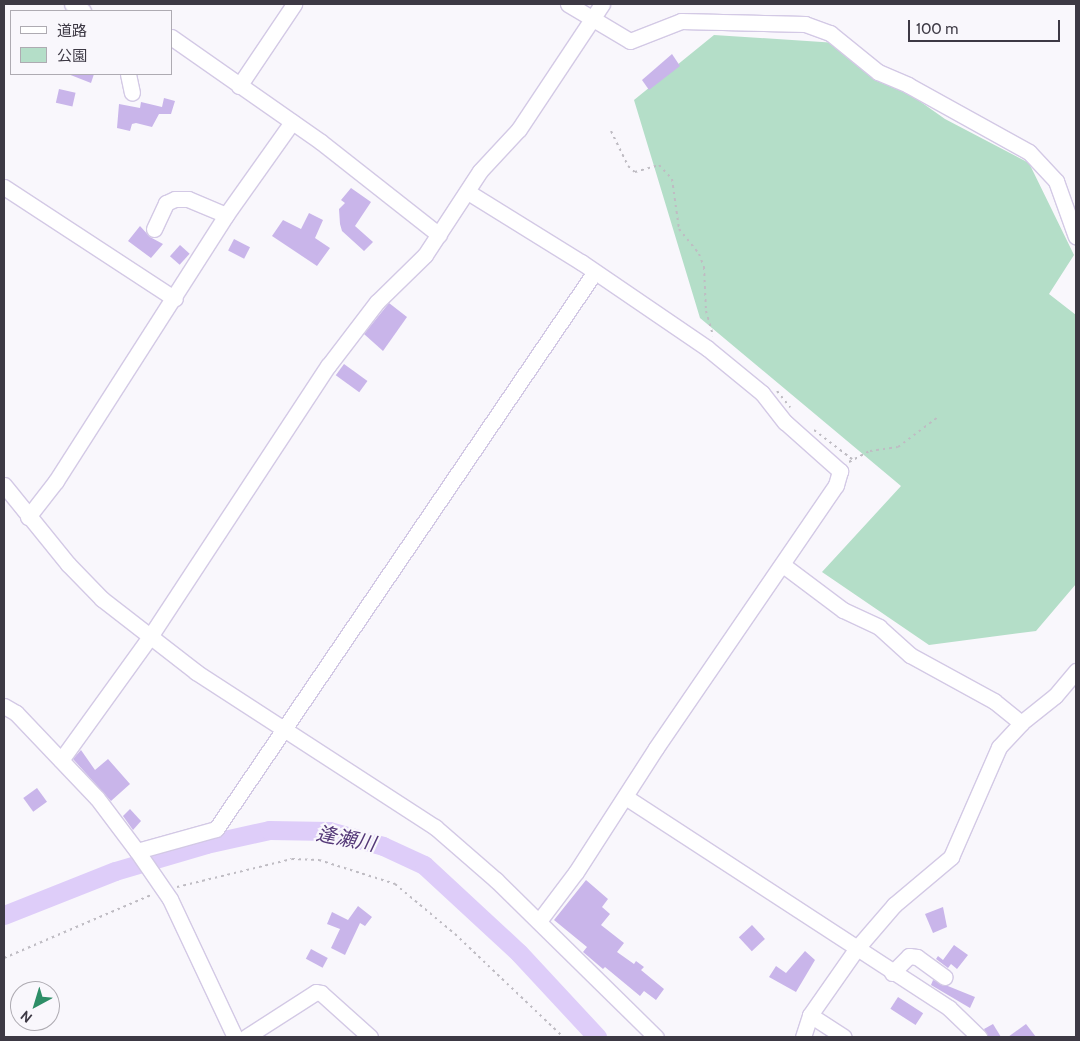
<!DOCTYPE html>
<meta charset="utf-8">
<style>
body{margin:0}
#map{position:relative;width:1080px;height:1041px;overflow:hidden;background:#f9f7fc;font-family:Cabin,"Noto Sans JP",sans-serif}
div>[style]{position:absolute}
.green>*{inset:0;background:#b4dec8}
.river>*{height:19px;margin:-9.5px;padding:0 9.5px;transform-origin:9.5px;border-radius:9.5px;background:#decdf9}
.building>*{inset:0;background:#c9b5ea;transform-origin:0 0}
.path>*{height:2px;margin-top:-1px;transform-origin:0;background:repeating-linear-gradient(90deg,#bfbcc3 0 2.5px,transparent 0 6.5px)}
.roads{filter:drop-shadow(1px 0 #d3c9e5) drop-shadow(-1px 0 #d3c9e5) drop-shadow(0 1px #d3c9e5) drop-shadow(0 -1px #d3c9e5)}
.minor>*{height:15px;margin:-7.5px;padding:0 7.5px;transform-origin:7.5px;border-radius:7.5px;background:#fff}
span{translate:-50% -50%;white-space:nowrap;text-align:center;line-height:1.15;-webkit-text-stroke:4.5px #f9f7fc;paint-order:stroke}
.water-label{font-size:20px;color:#543878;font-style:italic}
.frame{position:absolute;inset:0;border:5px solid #3d3944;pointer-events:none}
.legend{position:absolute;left:10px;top:10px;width:162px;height:65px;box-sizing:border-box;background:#f9f7fc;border:1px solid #aeabb2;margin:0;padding:6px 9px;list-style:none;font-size:15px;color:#3d3944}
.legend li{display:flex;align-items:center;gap:10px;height:25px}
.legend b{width:25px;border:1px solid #aeabb2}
.north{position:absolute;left:10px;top:981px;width:50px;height:50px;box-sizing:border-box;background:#f9f7fc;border:1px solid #aeabb2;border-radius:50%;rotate:219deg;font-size:14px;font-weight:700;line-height:20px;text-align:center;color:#3d3944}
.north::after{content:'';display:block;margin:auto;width:18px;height:22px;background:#2e8e67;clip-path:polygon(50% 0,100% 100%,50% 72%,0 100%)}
.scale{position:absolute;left:908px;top:20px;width:152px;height:22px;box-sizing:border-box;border:2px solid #3d3944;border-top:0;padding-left:6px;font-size:15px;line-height:18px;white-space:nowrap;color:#3d3944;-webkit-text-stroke:4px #f9f7fc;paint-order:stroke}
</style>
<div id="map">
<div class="green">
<i style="clip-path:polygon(714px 35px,837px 43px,945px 119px,1029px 163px,1074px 255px,1049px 294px,1076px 315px,1076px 584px,1036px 631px,929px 645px,822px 572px,901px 486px,700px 318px,634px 100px)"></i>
</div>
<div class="river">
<i style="left:4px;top:915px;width:119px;rotate:-21.6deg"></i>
<i style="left:115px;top:871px;width:95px;rotate:-16.5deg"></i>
<i style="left:206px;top:844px;width:65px;rotate:-12.5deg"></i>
<i style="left:269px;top:830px;width:60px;rotate:1deg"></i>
<i style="left:329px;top:831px;width:56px;rotate:15.5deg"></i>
<i style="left:383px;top:846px;width:45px;rotate:24.9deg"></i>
<i style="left:424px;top:865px;width:129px;rotate:42.8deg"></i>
<i style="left:519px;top:953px;width:115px;rotate:47.1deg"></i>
</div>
<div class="building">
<i style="clip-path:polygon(672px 54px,680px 66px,649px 90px,642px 80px)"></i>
<i style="clip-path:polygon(68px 74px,94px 74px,91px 83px)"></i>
<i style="left:59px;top:89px;width:17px;height:14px;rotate:13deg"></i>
<i style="clip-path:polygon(164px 98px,175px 101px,171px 114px,159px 114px,152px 127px,136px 123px,132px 124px,130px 131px,117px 128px,119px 104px,140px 108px,141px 102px,162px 107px)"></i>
<i style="clip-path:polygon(351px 188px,371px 202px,355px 226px,373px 242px,364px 251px,342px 231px,340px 224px,339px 209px,345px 203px,341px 200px)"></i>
<i style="clip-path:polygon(309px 213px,323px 220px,315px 238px,330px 248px,317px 266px,272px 236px,283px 220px,301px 229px)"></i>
<i style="clip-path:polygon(140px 226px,150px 237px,163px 244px,151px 258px,128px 241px)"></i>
<i style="left:234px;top:239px;width:18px;height:13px;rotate:27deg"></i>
<i style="left:180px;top:245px;width:13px;height:15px;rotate:42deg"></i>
<i style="clip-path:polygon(389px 303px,407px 317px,383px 351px,364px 334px)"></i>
<i style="left:344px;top:364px;width:29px;height:14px;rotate:36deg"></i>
<i style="clip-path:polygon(81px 750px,95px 770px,108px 759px,130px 784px,111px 801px,73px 759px)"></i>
<i style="left:37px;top:788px;width:17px;height:17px;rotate:54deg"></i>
<i style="clip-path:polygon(130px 809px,141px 821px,133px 830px,123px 816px)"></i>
<i style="clip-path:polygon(586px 880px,608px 899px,602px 907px,610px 914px,601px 925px,624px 943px,617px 952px,634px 964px,636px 961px,644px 967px,641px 970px,664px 989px,656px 1000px,644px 991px,640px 996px,605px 967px,603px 969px,583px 952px,587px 947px,554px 920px)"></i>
<i style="clip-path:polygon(358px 906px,372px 917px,365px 926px,360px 923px,345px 955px,331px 948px,340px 929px,327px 924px,332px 912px,348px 920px)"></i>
<i style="clip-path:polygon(943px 907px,947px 927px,933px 933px,925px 914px)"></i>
<i style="left:752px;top:925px;width:19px;height:18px;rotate:47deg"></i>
<i style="clip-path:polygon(954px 945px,968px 955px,957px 969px,951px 964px,948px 968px,936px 959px,938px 956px,943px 960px)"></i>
<i style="left:311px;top:949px;width:19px;height:11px;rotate:28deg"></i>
<i style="clip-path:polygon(805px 951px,815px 960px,796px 992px,769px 977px,776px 966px,786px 973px)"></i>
<i style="clip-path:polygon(933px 980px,975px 997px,970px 1008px,931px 985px)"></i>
<i style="left:898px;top:997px;width:30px;height:14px;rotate:33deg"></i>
<i style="clip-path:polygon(993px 1024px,1001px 1037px,988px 1037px,984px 1029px)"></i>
<i style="clip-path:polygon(1026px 1024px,1036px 1037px,1008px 1037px)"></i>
</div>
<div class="path">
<i style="left:611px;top:131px;width:39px;rotate:64deg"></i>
<i style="left:628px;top:166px;width:9px;rotate:41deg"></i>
<i style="left:635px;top:172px;width:25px;rotate:-16deg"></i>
<i style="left:659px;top:165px;width:19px;rotate:47deg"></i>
<i style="left:672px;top:179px;width:50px;rotate:82deg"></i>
<i style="left:679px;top:229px;width:32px;rotate:51deg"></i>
<i style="left:699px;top:254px;width:14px;rotate:69deg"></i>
<i style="left:704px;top:267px;width:44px;rotate:87.4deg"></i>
<i style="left:706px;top:311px;width:26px;rotate:74deg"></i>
<i style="left:777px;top:391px;width:21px;rotate:51deg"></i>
<i style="left:814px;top:430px;width:48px;rotate:37.3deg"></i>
<i style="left:849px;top:462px;width:24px;rotate:-28deg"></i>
<i style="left:870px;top:451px;width:28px;rotate:-8deg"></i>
<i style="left:898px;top:447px;width:50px;rotate:-36.9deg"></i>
<i style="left:177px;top:887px;width:118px;rotate:-13.7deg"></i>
<i style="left:292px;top:859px;width:27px;rotate:2deg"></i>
<i style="left:319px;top:860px;width:80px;rotate:17.5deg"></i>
<i style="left:395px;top:884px;width:78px;rotate:39.8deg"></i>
<i style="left:455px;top:934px;width:149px;rotate:43.6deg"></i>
<i style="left:4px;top:958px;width:160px;rotate:-23.2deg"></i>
</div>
<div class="roads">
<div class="minor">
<i style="left:72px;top:4px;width:13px;rotate:32deg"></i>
<i style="left:568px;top:4px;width:72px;rotate:30.8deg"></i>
<i style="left:630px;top:41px;width:55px;rotate:-21.4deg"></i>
<i style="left:681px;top:21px;width:124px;rotate:1.4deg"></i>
<i style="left:805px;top:24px;width:27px;rotate:20deg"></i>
<i style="left:830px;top:33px;width:62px;rotate:39.1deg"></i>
<i style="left:878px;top:72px;width:33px;rotate:23deg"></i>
<i style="left:908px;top:85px;width:138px;rotate:29deg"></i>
<i style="left:1029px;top:152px;width:40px;rotate:47deg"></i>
<i style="left:1056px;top:181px;width:59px;rotate:70.3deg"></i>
<i style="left:171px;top:37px;width:183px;rotate:35deg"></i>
<i style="left:321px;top:142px;width:150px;rotate:38.2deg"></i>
<i style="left:128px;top:74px;width:19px;rotate:78deg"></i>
<i style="left:239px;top:86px;width:99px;rotate:-56.1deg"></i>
<i style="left:4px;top:187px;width:204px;rotate:33.2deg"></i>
<i style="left:468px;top:192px;width:133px;rotate:31.8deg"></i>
<i style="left:581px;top:262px;width:153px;rotate:34.3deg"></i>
<i style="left:707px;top:348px;width:71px;rotate:39.3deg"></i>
<i style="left:762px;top:393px;width:37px;rotate:52deg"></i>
<i style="left:785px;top:422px;width:74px;rotate:41.7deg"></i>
<i style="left:840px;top:471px;width:15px;rotate:106deg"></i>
<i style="left:836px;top:485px;width:319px;rotate:124.4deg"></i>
<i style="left:656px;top:748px;width:148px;rotate:122.8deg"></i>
<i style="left:576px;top:872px;width:61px;rotate:127.1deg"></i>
<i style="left:154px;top:229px;width:29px;rotate:-65deg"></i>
<i style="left:166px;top:203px;width:10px;rotate:-24deg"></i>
<i style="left:175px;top:199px;width:13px"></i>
<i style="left:188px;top:199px;width:41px;rotate:22.8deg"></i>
<i style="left:4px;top:485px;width:102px;rotate:51deg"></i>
<i style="left:68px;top:564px;width:49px;rotate:45.8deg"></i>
<i style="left:102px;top:599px;width:119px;rotate:37.8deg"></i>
<i style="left:196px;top:672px;width:285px;rotate:33deg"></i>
<i style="left:435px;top:827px;width:81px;rotate:41deg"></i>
<i style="left:496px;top:880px;width:224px;rotate:44.5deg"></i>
<i style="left:28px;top:517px;width:46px;rotate:-52.1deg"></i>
<i style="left:56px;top:481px;width:316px;rotate:-57.4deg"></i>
<i style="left:226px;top:215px;width:114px;rotate:-54.6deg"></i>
<i style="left:783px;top:565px;width:75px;rotate:36.9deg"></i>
<i style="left:843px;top:610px;width:40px;rotate:25deg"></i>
<i style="left:879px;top:627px;width:42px;rotate:42.1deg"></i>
<i style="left:910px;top:655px;width:96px;rotate:28.7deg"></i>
<i style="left:994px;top:701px;width:35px;rotate:39deg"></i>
<i style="left:4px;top:706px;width:14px;rotate:30deg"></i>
<i style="left:16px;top:713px;width:117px;rotate:46.4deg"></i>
<i style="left:97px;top:798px;width:66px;rotate:53deg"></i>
<i style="left:137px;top:851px;width:58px;rotate:55.5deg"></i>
<i style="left:170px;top:899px;width:153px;rotate:64.8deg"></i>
<i style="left:61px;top:760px;width:150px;rotate:-54.2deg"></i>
<i style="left:149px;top:638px;width:326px;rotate:-56.7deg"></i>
<i style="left:328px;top:366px;width:81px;rotate:-52.6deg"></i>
<i style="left:377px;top:302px;width:67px;rotate:-44.4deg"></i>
<i style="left:425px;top:255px;width:100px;rotate:-56.8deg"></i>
<i style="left:480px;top:171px;width:57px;rotate:-47.1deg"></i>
<i style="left:519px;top:129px;width:150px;rotate:-56.4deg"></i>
<i style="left:627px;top:798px;width:384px;rotate:33.1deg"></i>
<i style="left:949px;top:1008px;width:42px;rotate:44deg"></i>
<i style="left:137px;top:851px;width:82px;rotate:-15.6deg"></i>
<i style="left:216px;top:829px;width:672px;rotate:-55.79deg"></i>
<i style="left:892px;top:973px;width:24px;rotate:-45deg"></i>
<i style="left:909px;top:956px;width:8px;rotate:7deg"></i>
<i style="left:917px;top:957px;width:34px;rotate:36deg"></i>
<i style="left:810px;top:1015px;width:40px;rotate:32.9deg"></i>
<i style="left:246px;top:1037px;width:83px;rotate:-32.7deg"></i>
<i style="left:316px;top:992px;width:5px;rotate:11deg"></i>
<i style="left:321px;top:993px;width:66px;rotate:41.9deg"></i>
<i style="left:803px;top:1037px;width:23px;rotate:-72deg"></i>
<i style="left:810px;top:1015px;width:82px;rotate:-55deg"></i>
<i style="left:857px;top:948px;width:57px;rotate:-49.3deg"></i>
<i style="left:894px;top:905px;width:75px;rotate:-40.1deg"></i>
<i style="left:951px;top:857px;width:120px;rotate:-66.4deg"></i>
<i style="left:999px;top:747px;width:33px;rotate:-47deg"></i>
<i style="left:1021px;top:723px;width:43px;rotate:-38.5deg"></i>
<i style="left:1055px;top:696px;width:33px;rotate:-50deg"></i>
</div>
</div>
<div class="water-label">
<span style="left:346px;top:839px;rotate:11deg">逢瀬川</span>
</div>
<div class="frame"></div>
<ul class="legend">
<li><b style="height:6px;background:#fff"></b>道路</li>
<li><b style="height:14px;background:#b4dec8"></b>公園</li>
</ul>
<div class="north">N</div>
<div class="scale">100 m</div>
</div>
